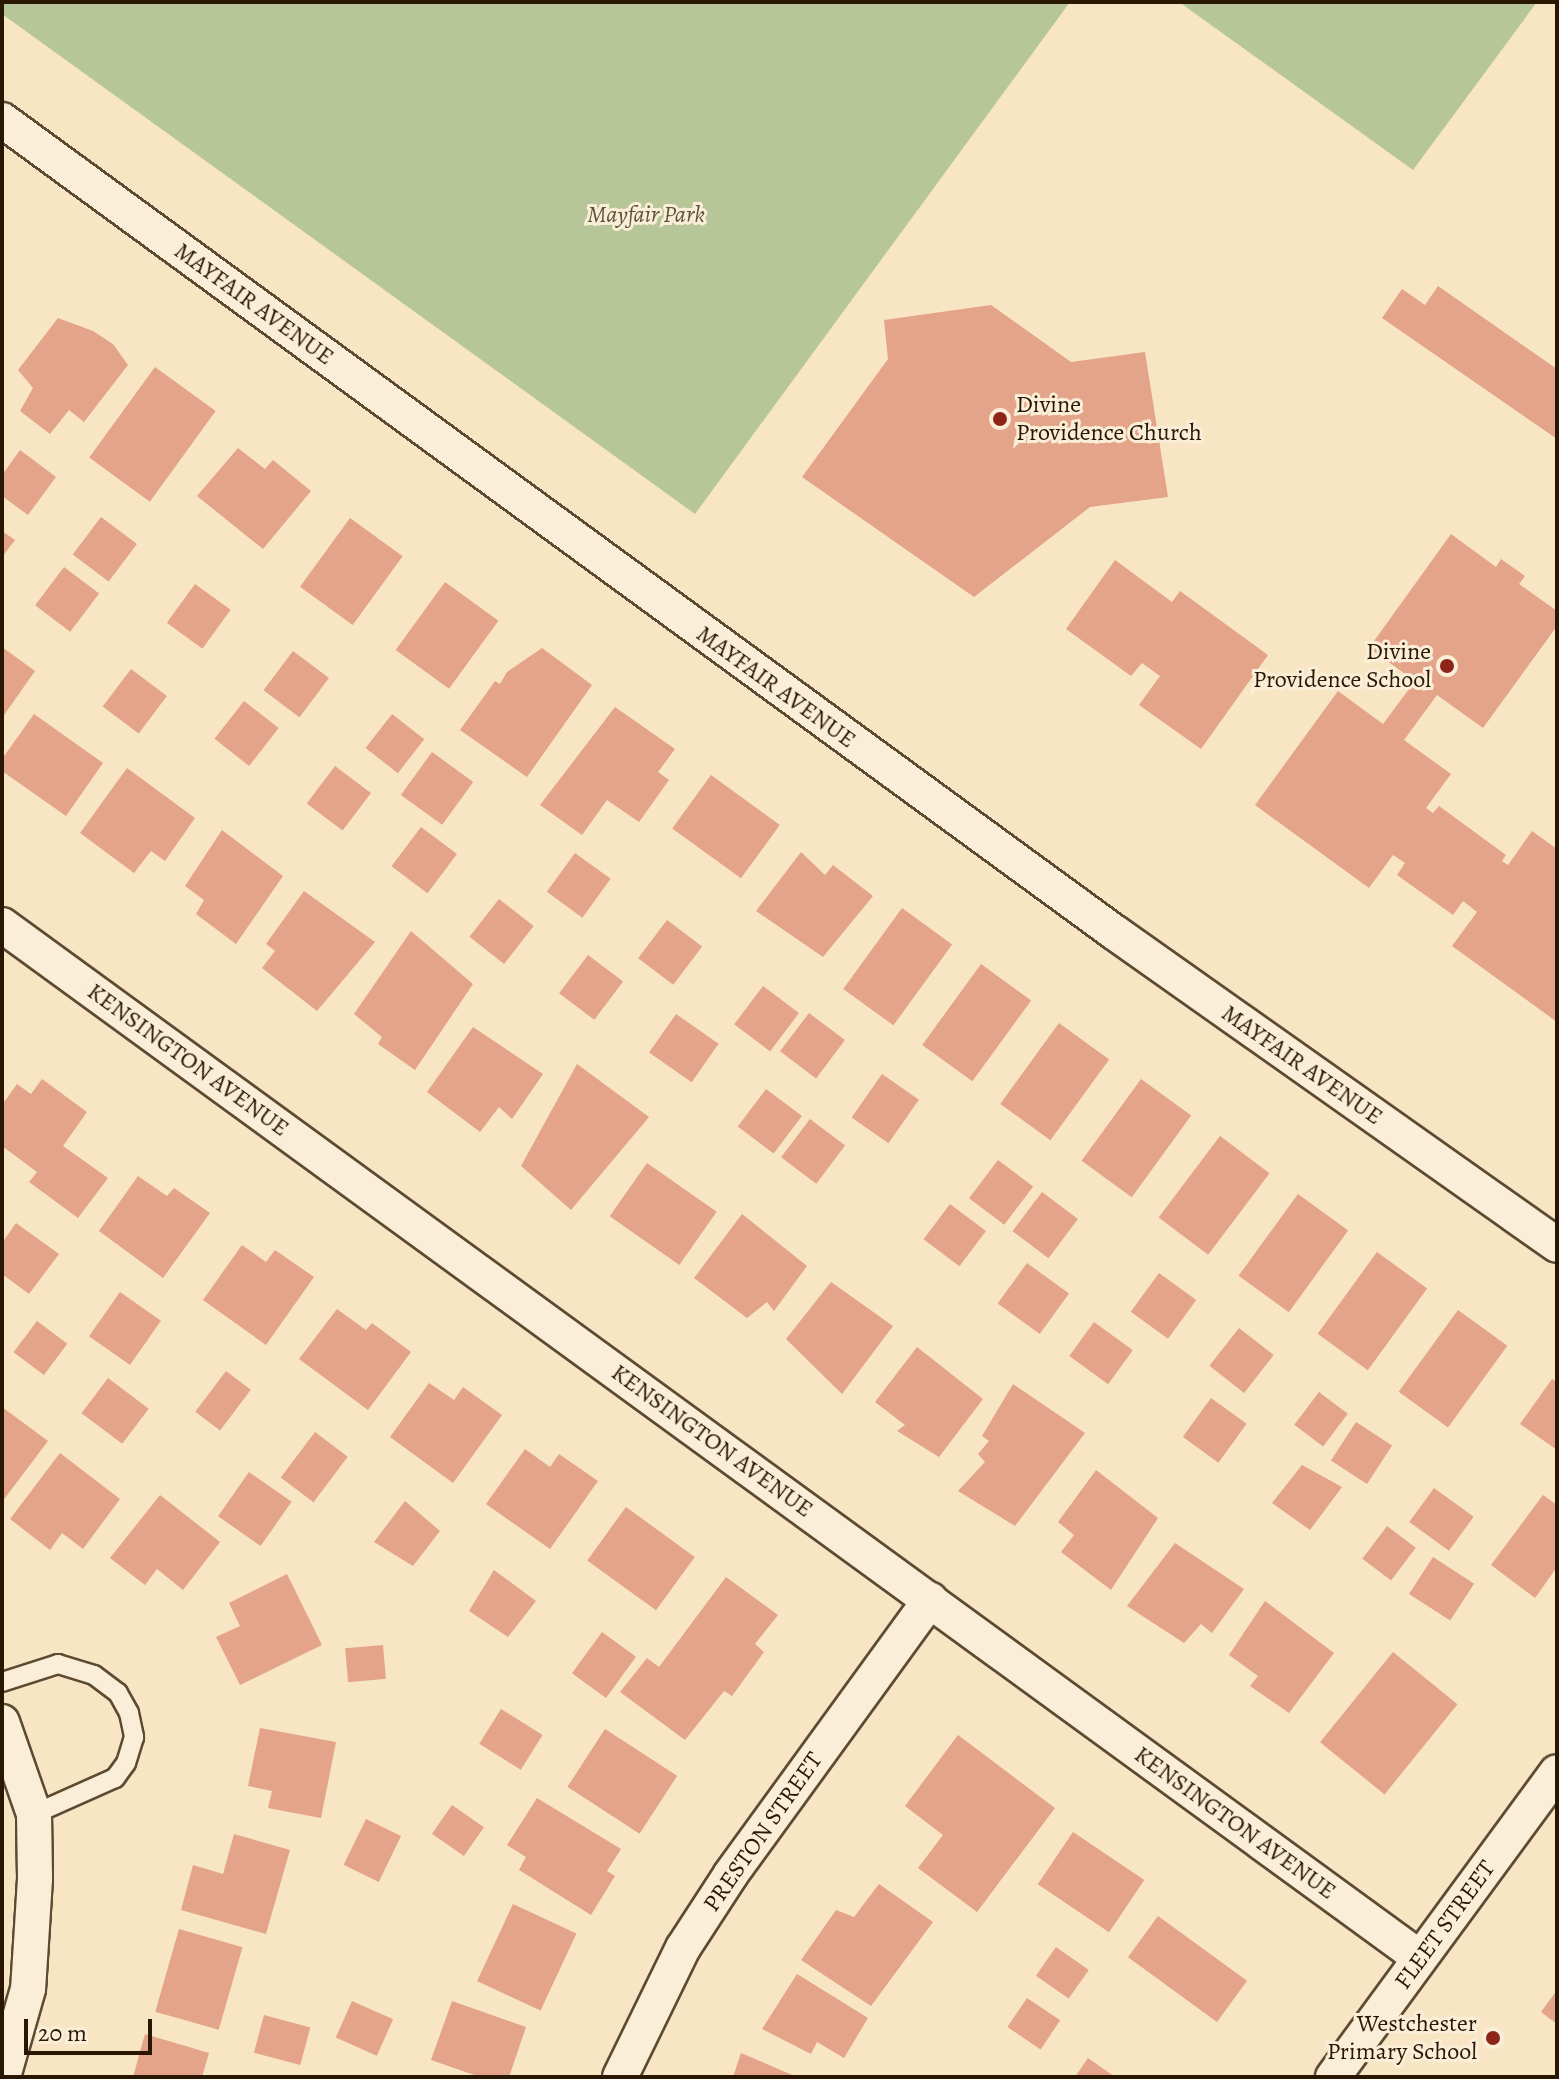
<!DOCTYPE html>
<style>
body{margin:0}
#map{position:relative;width:1559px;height:2079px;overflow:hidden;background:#f8e5c3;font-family:Alegreya,serif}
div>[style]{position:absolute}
.green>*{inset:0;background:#b7c699}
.building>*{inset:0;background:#e3a489;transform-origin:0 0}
.roads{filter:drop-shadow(2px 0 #5d4a32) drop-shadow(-2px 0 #5d4a32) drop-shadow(0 2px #5d4a32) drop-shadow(0 -2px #5d4a32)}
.service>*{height:18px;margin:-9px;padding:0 9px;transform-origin:9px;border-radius:9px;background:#faeed8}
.minor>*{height:34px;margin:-17px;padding:0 17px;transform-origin:17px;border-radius:17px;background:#faeed8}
.dots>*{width:22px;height:22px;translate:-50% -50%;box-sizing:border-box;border:4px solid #faeed8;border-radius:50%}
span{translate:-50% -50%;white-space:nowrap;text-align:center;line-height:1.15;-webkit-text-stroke:6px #faeed8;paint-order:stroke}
.park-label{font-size:24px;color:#5b5437;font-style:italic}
.street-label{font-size:24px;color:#291702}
.poi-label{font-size:24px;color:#291702}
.left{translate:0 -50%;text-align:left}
.right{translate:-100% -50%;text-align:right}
.frame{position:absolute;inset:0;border:4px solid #291702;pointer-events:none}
.scale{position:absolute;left:24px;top:2019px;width:128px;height:36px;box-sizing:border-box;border:4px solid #291702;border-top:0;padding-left:10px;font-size:24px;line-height:28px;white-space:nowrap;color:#291702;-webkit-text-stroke:6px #faeed8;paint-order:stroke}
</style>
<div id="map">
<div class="green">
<i style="clip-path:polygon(2px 2px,1070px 2px,695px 514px,2px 14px)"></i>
<i style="clip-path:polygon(1179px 2px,1537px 2px,1413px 170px)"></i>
</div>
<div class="building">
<i style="clip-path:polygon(1438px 286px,1557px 369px,1557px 439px,1382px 318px,1402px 289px,1425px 305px)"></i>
<i style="clip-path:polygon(991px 305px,1071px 362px,1145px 352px,1168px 497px,1090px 507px,974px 597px,802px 477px,888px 359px,884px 320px)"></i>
<i style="clip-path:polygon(58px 318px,93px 331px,113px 344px,128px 365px,84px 422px,69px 410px,50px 434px,20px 411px,33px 388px,18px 370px)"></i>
<i style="left:155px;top:367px;width:75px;height:112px;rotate:36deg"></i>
<i style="clip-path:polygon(238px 448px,265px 469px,273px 460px,311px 491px,263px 549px,197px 496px)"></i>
<i style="clip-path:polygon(20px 450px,56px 477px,28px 515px,2px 496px,2px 475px)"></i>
<i style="left:101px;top:517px;width:45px;height:47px;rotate:37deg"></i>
<i style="left:350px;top:518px;width:65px;height:85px;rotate:36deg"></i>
<i style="clip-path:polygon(2px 531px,15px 540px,2px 557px)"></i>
<i style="clip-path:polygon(1451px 534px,1496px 567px,1501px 559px,1525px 576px,1519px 584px,1557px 611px,1557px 626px,1483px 728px,1437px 695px,1404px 740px,1451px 774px,1426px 808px,1433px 813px,1439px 806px,1506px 855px,1502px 861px,1508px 865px,1532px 831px,1557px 849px,1557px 1022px,1452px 946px,1477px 912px,1463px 901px,1453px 915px,1397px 875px,1405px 863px,1393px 855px,1369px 888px,1255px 805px,1338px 691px,1383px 724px,1415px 681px,1369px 648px)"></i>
<i style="clip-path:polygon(1115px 560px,1172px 602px,1180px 591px,1268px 655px,1201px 749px,1139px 705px,1160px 676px,1142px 663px,1131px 676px,1066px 629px)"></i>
<i style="left:64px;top:567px;width:44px;height:48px;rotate:37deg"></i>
<i style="left:445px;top:582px;width:66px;height:84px;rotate:36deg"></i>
<i style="left:195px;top:584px;width:44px;height:48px;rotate:36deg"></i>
<i style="clip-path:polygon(2px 647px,35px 671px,2px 718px)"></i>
<i style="clip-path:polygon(542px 648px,592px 685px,527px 777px,460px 730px,495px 681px,500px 684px,507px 672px)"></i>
<i style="left:293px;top:651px;width:45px;height:49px;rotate:37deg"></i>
<i style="left:131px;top:669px;width:45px;height:47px;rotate:37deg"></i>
<i style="left:244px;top:701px;width:44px;height:48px;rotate:38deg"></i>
<i style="clip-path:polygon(615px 707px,675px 749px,658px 772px,669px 780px,639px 822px,607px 800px,582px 835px,540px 805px)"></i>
<i style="clip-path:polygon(34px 714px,103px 763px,66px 816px,2px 771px,2px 759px)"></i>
<i style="left:392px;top:714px;width:41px;height:43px;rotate:38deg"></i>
<i style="left:432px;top:752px;width:51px;height:53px;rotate:36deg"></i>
<i style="left:335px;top:766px;width:45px;height:47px;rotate:37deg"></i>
<i style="clip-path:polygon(127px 768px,195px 818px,165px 861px,151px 851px,134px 873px,80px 833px)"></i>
<i style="left:711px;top:775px;width:85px;height:66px;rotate:36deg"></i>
<i style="left:421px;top:827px;width:45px;height:49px;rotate:37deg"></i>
<i style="clip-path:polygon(222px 830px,283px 876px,236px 944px,196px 914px,204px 900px,185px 886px)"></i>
<i style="clip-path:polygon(801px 852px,825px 875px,833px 865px,873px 896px,823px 957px,756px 911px)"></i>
<i style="left:575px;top:853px;width:44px;height:48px;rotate:36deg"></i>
<i style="clip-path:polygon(304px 891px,375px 942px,317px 1011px,262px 968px,275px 951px,266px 944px)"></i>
<i style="left:499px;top:899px;width:44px;height:48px;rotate:38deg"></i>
<i style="left:902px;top:908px;width:62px;height:100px;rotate:36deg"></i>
<i style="left:667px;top:920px;width:44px;height:48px;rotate:37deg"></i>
<i style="clip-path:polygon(411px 931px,473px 984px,415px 1070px,378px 1044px,382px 1037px,354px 1014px)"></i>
<i style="left:588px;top:955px;width:44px;height:48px;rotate:37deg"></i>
<i style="left:981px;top:964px;width:62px;height:100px;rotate:36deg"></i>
<i style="left:763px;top:986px;width:45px;height:48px;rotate:37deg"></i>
<i style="left:809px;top:1013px;width:45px;height:48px;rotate:37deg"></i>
<i style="left:676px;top:1014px;width:52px;height:47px;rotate:35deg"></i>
<i style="left:1059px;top:1023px;width:62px;height:100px;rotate:36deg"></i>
<i style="clip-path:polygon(473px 1027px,543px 1074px,512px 1119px,499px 1107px,480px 1132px,427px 1092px)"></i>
<i style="clip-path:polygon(577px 1064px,649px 1117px,571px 1210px,521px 1166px)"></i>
<i style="left:882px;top:1074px;width:45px;height:53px;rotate:35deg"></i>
<i style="clip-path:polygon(42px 1079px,87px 1112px,63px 1146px,108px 1178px,78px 1218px,29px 1182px,37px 1172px,2px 1146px,2px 1105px,17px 1084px,31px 1094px)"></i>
<i style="left:1141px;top:1079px;width:62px;height:101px;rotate:36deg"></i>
<i style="left:766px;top:1089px;width:45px;height:47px;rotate:37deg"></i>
<i style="left:810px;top:1119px;width:44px;height:48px;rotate:37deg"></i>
<i style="left:1220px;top:1136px;width:62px;height:102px;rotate:37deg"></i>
<i style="left:998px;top:1160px;width:44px;height:48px;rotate:37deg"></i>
<i style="left:647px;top:1163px;width:85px;height:65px;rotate:35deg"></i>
<i style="clip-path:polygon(138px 1176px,167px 1196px,174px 1188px,210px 1213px,163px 1278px,99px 1231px)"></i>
<i style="left:1042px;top:1192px;width:45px;height:49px;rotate:37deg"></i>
<i style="left:1298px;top:1194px;width:62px;height:101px;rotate:36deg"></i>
<i style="left:950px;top:1204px;width:45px;height:44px;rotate:37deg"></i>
<i style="clip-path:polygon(742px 1214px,807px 1266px,774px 1311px,767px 1302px,747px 1318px,694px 1278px)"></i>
<i style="clip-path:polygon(16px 1223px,59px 1254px,29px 1294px,2px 1274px,2px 1243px)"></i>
<i style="clip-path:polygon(242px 1245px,266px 1262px,275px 1250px,314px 1277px,266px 1345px,203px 1300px)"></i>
<i style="left:1377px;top:1252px;width:62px;height:101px;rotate:36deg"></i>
<i style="left:1027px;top:1263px;width:52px;height:50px;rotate:36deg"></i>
<i style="left:1159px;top:1273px;width:46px;height:48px;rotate:36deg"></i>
<i style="clip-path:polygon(831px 1282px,893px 1326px,842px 1394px,786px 1339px)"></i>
<i style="left:120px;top:1292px;width:50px;height:54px;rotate:35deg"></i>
<i style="clip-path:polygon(337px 1309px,366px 1330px,372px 1323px,411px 1352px,368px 1410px,299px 1359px)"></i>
<i style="left:1458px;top:1310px;width:61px;height:101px;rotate:36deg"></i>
<i style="left:37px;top:1321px;width:38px;height:39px;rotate:37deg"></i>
<i style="left:1094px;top:1322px;width:48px;height:42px;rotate:36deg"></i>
<i style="left:1239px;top:1328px;width:44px;height:48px;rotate:38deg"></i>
<i style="clip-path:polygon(917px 1347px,983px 1399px,939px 1457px,897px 1431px,905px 1425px,875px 1402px)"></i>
<i style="left:226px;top:1371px;width:31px;height:51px;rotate:37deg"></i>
<i style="left:108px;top:1378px;width:51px;height:44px;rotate:37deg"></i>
<i style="clip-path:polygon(1552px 1379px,1557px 1382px,1557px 1450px,1520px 1424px)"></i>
<i style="clip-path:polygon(429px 1383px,454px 1400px,463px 1387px,502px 1415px,453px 1483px,390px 1437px)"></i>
<i style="clip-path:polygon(1013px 1384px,1085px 1433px,1015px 1526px,958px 1491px,985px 1462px,978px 1454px,989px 1441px,982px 1436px)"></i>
<i style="left:1319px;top:1392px;width:36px;height:41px;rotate:37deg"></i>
<i style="left:1211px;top:1398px;width:44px;height:48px;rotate:36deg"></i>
<i style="clip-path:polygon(2px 1407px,48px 1441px,2px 1502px)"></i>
<i style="left:1356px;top:1422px;width:43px;height:46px;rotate:33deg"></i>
<i style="left:315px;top:1432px;width:41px;height:57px;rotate:37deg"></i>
<i style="clip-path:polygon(525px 1449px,550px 1467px,559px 1454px,598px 1481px,550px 1549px,486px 1504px)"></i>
<i style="clip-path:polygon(60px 1453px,120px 1499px,83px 1549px,62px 1533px,50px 1550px,10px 1519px)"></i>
<i style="clip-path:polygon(1302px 1465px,1342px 1487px,1310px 1530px,1272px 1503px)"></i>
<i style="clip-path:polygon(1096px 1470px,1158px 1518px,1111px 1590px,1061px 1552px,1074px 1535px,1058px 1522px)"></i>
<i style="left:249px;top:1472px;width:52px;height:54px;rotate:35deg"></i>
<i style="left:1434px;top:1488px;width:49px;height:42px;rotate:36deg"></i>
<i style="clip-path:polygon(160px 1495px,220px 1542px,183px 1590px,157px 1569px,145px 1585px,110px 1558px)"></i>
<i style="clip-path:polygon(1543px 1495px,1557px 1505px,1557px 1567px,1535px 1598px,1491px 1565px)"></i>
<i style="clip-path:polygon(405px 1501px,440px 1531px,413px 1566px,374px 1542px)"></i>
<i style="left:626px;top:1507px;width:85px;height:66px;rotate:36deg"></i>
<i style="left:1387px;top:1526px;width:36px;height:41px;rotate:37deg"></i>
<i style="clip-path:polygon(1175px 1543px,1244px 1589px,1212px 1633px,1201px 1624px,1184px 1643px,1127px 1606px)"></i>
<i style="left:1433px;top:1557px;width:49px;height:44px;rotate:33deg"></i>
<i style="clip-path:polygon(494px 1570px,536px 1601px,508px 1637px,469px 1611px)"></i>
<i style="clip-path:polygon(287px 1574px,322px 1645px,240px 1685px,216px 1637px,240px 1626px,229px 1603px)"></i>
<i style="clip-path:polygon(726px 1577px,778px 1615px,755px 1644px,764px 1652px,732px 1696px,724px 1691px,685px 1740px,620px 1692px,647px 1658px,659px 1667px)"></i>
<i style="clip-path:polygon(1265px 1601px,1334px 1653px,1289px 1713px,1250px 1686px,1258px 1676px,1229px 1655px)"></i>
<i style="left:602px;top:1632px;width:42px;height:51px;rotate:36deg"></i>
<i style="left:383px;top:1645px;width:34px;height:38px;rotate:85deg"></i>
<i style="left:1393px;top:1652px;width:83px;height:116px;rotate:39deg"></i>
<i style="left:501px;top:1709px;width:49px;height:41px;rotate:32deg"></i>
<i style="clip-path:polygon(260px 1728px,336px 1742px,321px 1818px,268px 1808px,272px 1791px,248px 1786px)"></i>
<i style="left:605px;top:1729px;width:86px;height:69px;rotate:33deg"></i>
<i style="clip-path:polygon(958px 1735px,1055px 1808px,977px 1912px,918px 1868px,943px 1835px,905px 1806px)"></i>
<i style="clip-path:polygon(537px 1798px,621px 1849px,607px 1871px,615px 1876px,591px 1915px,519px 1870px,526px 1857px,507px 1845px)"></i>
<i style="left:452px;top:1805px;width:39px;height:35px;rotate:35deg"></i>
<i style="left:366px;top:1819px;width:39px;height:51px;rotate:26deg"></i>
<i style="left:1073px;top:1832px;width:86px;height:63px;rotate:34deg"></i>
<i style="clip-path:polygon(234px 1834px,290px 1850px,266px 1934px,181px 1910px,193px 1865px,223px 1874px)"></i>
<i style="clip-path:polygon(879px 1884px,933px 1922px,871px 2006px,801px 1960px,836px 1910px,854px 1917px)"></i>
<i style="left:513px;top:1904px;width:70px;height:85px;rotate:25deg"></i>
<i style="left:1158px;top:1916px;width:110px;height:51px;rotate:36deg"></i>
<i style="left:179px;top:1929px;width:66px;height:86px;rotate:16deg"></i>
<i style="left:1056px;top:1947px;width:40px;height:35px;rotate:35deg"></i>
<i style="clip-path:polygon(797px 1974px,868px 2018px,844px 2058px,817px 2042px,811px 2054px,762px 2029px)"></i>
<i style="clip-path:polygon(1557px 1990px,1557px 2024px,1541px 2012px)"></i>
<i style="left:1027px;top:1998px;width:40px;height:35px;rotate:34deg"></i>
<i style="left:352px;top:2001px;width:45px;height:40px;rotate:24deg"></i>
<i style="clip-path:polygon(452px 2001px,526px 2027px,509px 2077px,480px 2077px,431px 2060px)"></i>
<i style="left:264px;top:2015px;width:48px;height:39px;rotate:15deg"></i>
<i style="clip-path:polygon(145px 2034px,209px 2053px,202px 2077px,133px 2077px)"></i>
<i style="clip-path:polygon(741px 2053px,797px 2077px,733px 2077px)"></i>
<i style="clip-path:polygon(1088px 2058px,1115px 2077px,1075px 2077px)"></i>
</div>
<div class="roads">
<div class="service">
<i style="left:2px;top:1682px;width:59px;rotate:-17.8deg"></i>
<i style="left:58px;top:1664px;width:38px;rotate:17deg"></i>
<i style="left:94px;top:1675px;width:30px;rotate:37deg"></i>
<i style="left:118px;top:1693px;width:23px;rotate:61deg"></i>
<i style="left:129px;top:1713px;width:25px;rotate:78deg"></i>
<i style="left:134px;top:1737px;width:27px;rotate:107deg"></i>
<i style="left:126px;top:1763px;width:19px;rotate:126deg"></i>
<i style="left:115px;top:1778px;width:89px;rotate:156deg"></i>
</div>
<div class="minor">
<i style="left:2px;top:120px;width:1377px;rotate:36.14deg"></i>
<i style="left:1114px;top:932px;width:542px;rotate:35.24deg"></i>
<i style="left:2px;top:925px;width:1754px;rotate:36.07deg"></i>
<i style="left:2px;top:1722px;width:97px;rotate:70.8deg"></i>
<i style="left:34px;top:1814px;width:65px;rotate:89.1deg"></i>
<i style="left:35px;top:1879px;width:110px;rotate:93.6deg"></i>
<i style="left:28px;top:1989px;width:91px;rotate:105.9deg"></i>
<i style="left:620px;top:2077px;width:144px;rotate:-64deg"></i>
<i style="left:683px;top:1948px;width:88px;rotate:-57deg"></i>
<i style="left:731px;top:1874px;width:339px;rotate:-54deg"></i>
<i style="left:1333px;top:2077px;width:378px;rotate:-53.7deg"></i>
</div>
</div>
<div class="dots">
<i style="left:1000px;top:419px;background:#8f2418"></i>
<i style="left:1447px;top:666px;background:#8f2418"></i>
<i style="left:1493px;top:2038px;background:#8f2418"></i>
</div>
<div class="park-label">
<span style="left:646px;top:215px">Mayfair Park</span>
</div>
<div class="street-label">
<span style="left:254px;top:304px;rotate:36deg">MAYFAIR AVENUE</span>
<span style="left:776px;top:687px;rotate:36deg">MAYFAIR AVENUE</span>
<span style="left:188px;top:1060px;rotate:36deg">KENSINGTON AVENUE</span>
<span style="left:1302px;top:1065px;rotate:35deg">MAYFAIR AVENUE</span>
<span style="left:712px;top:1441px;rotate:36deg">KENSINGTON AVENUE</span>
<span style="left:1235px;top:1823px;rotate:36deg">KENSINGTON AVENUE</span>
<span style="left:763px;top:1832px;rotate:-55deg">PRESTON STREET</span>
<span style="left:1445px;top:1925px;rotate:-54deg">FLEET STREET</span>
</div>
<div class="poi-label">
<span class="left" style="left:1016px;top:419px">Divine<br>Providence Church</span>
<span class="right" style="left:1431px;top:666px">Divine<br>Providence School</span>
<span class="right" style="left:1477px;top:2038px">Westchester<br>Primary School</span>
</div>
<div class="frame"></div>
<div class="scale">20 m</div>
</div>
